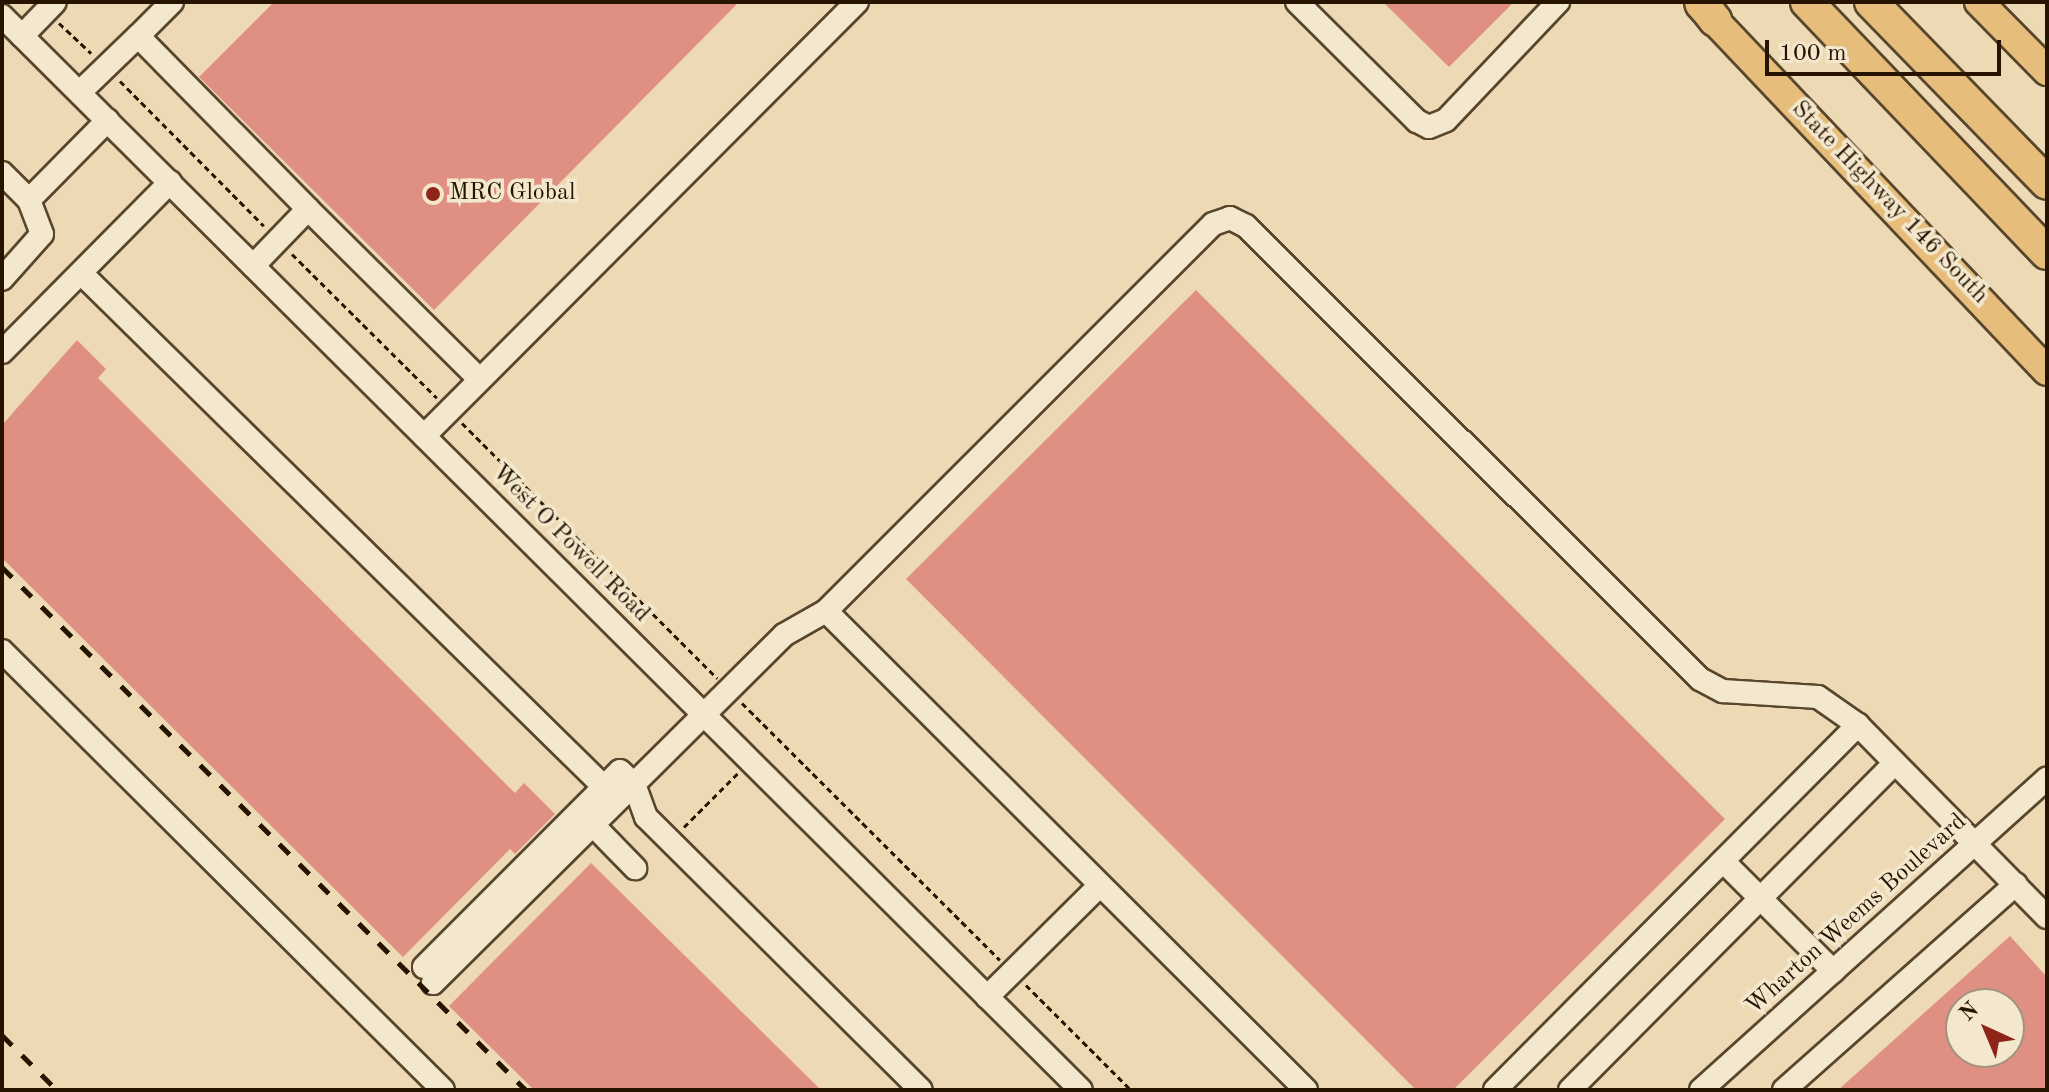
<!DOCTYPE html>
<style>
body{margin:0}
#map{position:relative;width:2049px;height:1092px;overflow:hidden;background:#eddab4;font-family:"Old Standard TT",serif}
div>[style]{position:absolute}
.building>*{inset:0;background:#df9083}
.path>*{height:3px;margin-top:-1.5px;transform-origin:0;background:repeating-linear-gradient(90deg,#261400 0 6px,transparent 0 10px)}
.roads{filter:drop-shadow(2px 0 #58462d) drop-shadow(-2px 0 #58462d) drop-shadow(0 2px #58462d) drop-shadow(0 -2px #58462d)}
.minor>*{height:22px;margin:-11px;padding:0 11px;transform-origin:11px;border-radius:11px;background:#f3e7ce}
.major>*{height:28px;margin:-14px;padding:0 14px;transform-origin:14px;border-radius:14px;background:#e6bd7a}
.highway>*{height:32px;margin:-16px;padding:0 16px;transform-origin:16px;border-radius:16px;background:#e6bd7a}
.rail>*{height:5px;margin-top:-2.5px;transform-origin:0;background:repeating-linear-gradient(90deg,#261400 0 14px,transparent 0 28px)}
.dots>*{width:22px;height:22px;translate:-50% -50%;box-sizing:border-box;border:4px solid #f3e7ce;border-radius:50%}
span{translate:-50% -50%;white-space:nowrap;text-align:center;line-height:1.15;-webkit-text-stroke:7px #f3e7ce;paint-order:stroke}
.poi-label{font-size:24px;color:#261400}
.left{translate:0 -50%;text-align:left}
.street-label{font-size:24px;color:#261400}
.frame{position:absolute;inset:0;border:4px solid #261400;pointer-events:none}
.north{position:absolute;left:1945px;top:988px;width:80px;height:80px;box-sizing:border-box;background:#f3e7ce;border:2px solid #a1937c;border-radius:50%;rotate:316deg;font-size:22px;font-weight:700;line-height:32px;text-align:center;color:#261400}
.north::after{content:'';display:block;margin:auto;width:28px;height:36px;background:#8f2418;clip-path:polygon(50% 0,100% 100%,50% 72%,0 100%)}
.scale{position:absolute;left:1765px;top:40px;width:236px;height:36px;box-sizing:border-box;border:4px solid #261400;border-top:0;padding-left:10px;font-size:24px;line-height:28px;white-space:nowrap;color:#261400;-webkit-text-stroke:6px #f3e7ce;paint-order:stroke}
</style>
<div id="map">
<div class="building">
<i style="clip-path:polygon(274px 2px,739px 2px,434px 310px,199px 77px)"></i>
<i style="clip-path:polygon(1383px 2px,1514px 2px,1449px 67px)"></i>
<i style="clip-path:polygon(1196px 290px,1725px 819px,1453px 1090px,1416px 1090px,906px 579px)"></i>
<i style="clip-path:polygon(77px 340px,106px 369px,98px 378px,515px 793px,524px 783px,555px 814px,515px 854px,510px 849px,403px 957px,2px 558px,2px 425px)"></i>
<i style="clip-path:polygon(591px 863px,821px 1090px,534px 1090px,449px 1006px)"></i>
<i style="clip-path:polygon(evenodd,2010px 936px,2047px 977px,2047px 1090px,1838px 1090px,2010px 936px,1961px 1004px,2009px 1004px,2009px 1052px,1961px 1052px,1961px 1004px)"></i>
</div>
<div class="path">
<i style="left:59px;top:23px;width:44px;rotate:43.2deg"></i>
<i style="left:120px;top:81px;width:204px;rotate:45.2deg"></i>
<i style="left:292px;top:254px;width:204px;rotate:44.8deg"></i>
<i style="left:462px;top:423px;width:361px;rotate:45deg"></i>
<i style="left:742px;top:703px;width:364px;rotate:44.9deg"></i>
<i style="left:684px;top:827px;width:76px;rotate:-45deg"></i>
<i style="left:1026px;top:985px;width:148px;rotate:45deg"></i>
</div>
<div class="roads">
<div class="minor">
<i style="left:172px;top:2px;width:48px;rotate:135deg"></i>
<i style="left:138px;top:36px;width:243px;rotate:45.5deg"></i>
<i style="left:308px;top:209px;width:79px;rotate:134deg"></i>
<i style="left:1297px;top:2px;width:169px;rotate:44.8deg"></i>
<i style="left:1417px;top:121px;width:13px;rotate:27deg"></i>
<i style="left:1429px;top:127px;width:18px;rotate:-22deg"></i>
<i style="left:1446px;top:120px;width:163px;rotate:-46.5deg"></i>
<i style="left:2px;top:16px;width:1522px;rotate:44.87deg"></i>
<i style="left:22px;top:36px;width:47px;rotate:-45.9deg"></i>
<i style="left:80px;top:92px;width:81px;rotate:-44deg"></i>
<i style="left:2px;top:173px;width:38px;rotate:45deg"></i>
<i style="left:308px;top:209px;width:241px;rotate:44.8deg"></i>
<i style="left:81px;top:273px;width:733px;rotate:44.5deg"></i>
<i style="left:2px;top:279px;width:60px;rotate:-48.4deg"></i>
<i style="left:42px;top:234px;width:36px;rotate:-111deg"></i>
<i style="left:29px;top:200px;width:112px;rotate:-45.4deg"></i>
<i style="left:2px;top:352px;width:239px;rotate:-45.3deg"></i>
<i style="left:424px;top:436px;width:613px;rotate:-45.07deg"></i>
<i style="left:826px;top:611px;width:48px;rotate:150.3deg"></i>
<i style="left:784px;top:635px;width:211px;rotate:135.2deg"></i>
<i style="left:634px;top:784px;width:35px;rotate:70deg"></i>
<i style="left:646px;top:817px;width:387px;rotate:44.8deg"></i>
<i style="left:2px;top:651px;width:622px;rotate:44.87deg"></i>
<i style="left:592px;top:824px;width:62px;rotate:45.7deg"></i>
<i style="left:1723px;top:861px;width:156px;rotate:45deg"></i>
<i style="left:424px;top:967px;width:277px;rotate:-45deg"></i>
<i style="left:620px;top:771px;width:19px;rotate:43deg"></i>
<i style="left:634px;top:784px;width:283px;rotate:135.3deg"></i>
<i style="left:987px;top:997px;width:159px;rotate:-44.7deg"></i>
<i style="left:1306px;top:1090px;width:678px;rotate:-135.06deg"></i>
<i style="left:826px;top:611px;width:547px;rotate:-45deg"></i>
<i style="left:1213px;top:224px;width:18px;rotate:-19deg"></i>
<i style="left:1230px;top:218px;width:18px;rotate:27deg"></i>
<i style="left:1246px;top:226px;width:641px;rotate:44.94deg"></i>
<i style="left:1700px;top:679px;width:26px;rotate:28deg"></i>
<i style="left:1723px;top:691px;width:95px;rotate:3.6deg"></i>
<i style="left:1818px;top:697px;width:49px;rotate:35deg"></i>
<i style="left:1495px;top:1090px;width:515px;rotate:-45.16deg"></i>
<i style="left:1858px;top:725px;width:269px;rotate:45.5deg"></i>
<i style="left:1570px;top:1090px;width:461px;rotate:-45.2deg"></i>
<i style="left:1701px;top:1090px;width:466px;rotate:-42deg"></i>
<i style="left:1784px;top:1090px;width:310px;rotate:-41.6deg"></i>
</div>
<div class="major">
<i style="left:1979px;top:2px;width:97px;rotate:45.4deg"></i>
<i style="left:1700px;top:5px;width:504px;rotate:46.53deg"></i>
</div>
<div class="highway">
<i style="left:1701px;top:2px;width:23px;rotate:52deg"></i>
<i style="left:1807px;top:2px;width:347px;rotate:46.3deg"></i>
<i style="left:1871px;top:2px;width:252px;rotate:45.8deg"></i>
</div>
</div>
<div class="rail">
<i style="left:2px;top:567px;width:740px;rotate:44.95deg"></i>
<i style="left:2px;top:1035px;width:78px;rotate:45deg"></i>
</div>
<div class="dots">
<i style="left:433px;top:194px;background:#8f2418"></i>
</div>
<div class="poi-label">
<span class="left" style="left:449px;top:194px">MRC Global</span>
</div>
<div class="street-label">
<span style="left:1889px;top:203px;rotate:46deg">State Highway 146 South</span>
<span style="left:570px;top:544px;rotate:45deg">West O Powell Road</span>
<span style="left:1857px;top:915px;rotate:-42deg">Wharton Weems Boulevard</span>
</div>
<div class="frame"></div>
<div class="north">N</div>
<div class="scale">100 m</div>
</div>
